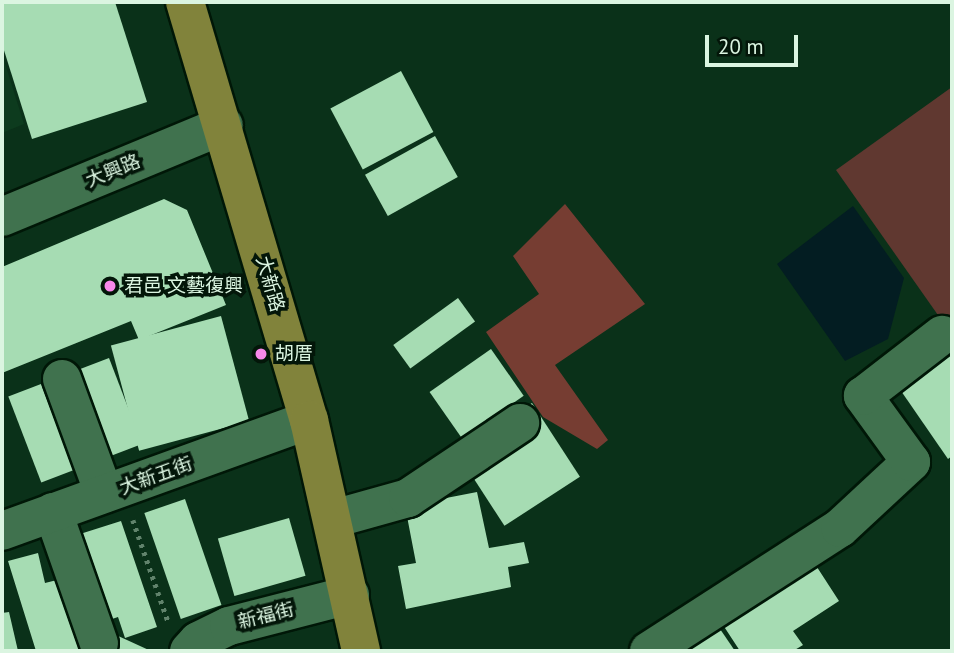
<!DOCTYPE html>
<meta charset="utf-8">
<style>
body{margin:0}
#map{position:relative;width:954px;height:653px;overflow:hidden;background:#0a3119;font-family:"PT Sans","Noto Sans TC",sans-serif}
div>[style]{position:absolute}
.built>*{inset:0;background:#0d3b1e}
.green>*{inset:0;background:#603830}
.forest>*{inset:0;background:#763d32}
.water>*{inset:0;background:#031d22}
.building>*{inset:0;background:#a6dcb3;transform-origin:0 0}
.path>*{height:4.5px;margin-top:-2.25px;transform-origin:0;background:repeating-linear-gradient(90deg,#61836c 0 3.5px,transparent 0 8.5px)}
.roads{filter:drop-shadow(2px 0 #001707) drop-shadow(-2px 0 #001707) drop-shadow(0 2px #001707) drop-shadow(0 -2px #001707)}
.minor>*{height:38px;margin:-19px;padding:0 19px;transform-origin:19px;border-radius:19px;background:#40724e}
.major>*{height:38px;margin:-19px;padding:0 19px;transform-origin:19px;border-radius:19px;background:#81833b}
.dots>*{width:19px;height:19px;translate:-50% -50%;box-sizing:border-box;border:4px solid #031609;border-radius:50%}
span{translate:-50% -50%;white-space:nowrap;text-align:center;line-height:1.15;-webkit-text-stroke:7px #031609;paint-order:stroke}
.street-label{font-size:19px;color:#dbf5e1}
.poi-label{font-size:19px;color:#dbf5e1}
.left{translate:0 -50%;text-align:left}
.frame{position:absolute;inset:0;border:4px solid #dbf5e1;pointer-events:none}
.scale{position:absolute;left:705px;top:35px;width:93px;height:32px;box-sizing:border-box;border:4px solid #dbf5e1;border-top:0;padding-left:9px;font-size:21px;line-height:24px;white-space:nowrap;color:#dbf5e1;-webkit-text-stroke:5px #031609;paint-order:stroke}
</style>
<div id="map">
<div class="built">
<i style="clip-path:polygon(2px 54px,24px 124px,2px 133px)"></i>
</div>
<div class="green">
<i style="clip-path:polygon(952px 87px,952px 335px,836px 170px)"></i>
</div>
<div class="forest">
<i style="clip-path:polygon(565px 204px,645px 304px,555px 365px,608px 440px,597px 449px,543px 417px,486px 332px,539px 294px,513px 256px)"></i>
</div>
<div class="water">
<i style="clip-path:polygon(853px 206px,904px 278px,888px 339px,845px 361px,777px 264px)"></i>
</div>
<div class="building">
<i style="clip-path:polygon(2px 2px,115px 2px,147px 102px,32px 139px,2px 44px)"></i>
<i style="left:401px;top:71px;width:69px;height:80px;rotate:62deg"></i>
<i style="left:435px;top:136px;width:47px;height:80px;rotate:61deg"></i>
<i style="clip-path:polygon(164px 199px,187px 210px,226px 305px,139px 340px,131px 321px,2px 373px,2px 267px)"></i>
<i style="left:458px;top:298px;width:29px;height:80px;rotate:54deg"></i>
<i style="left:221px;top:316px;width:109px;height:114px;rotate:75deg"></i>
<i style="left:491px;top:349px;width:57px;height:75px;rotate:55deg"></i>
<i style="clip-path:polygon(952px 352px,952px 456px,948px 459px,899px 388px)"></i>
<i style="left:109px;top:358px;width:92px;height:35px;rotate:69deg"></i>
<i style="left:41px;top:384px;width:92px;height:35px;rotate:69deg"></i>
<i style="left:532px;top:403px;width:88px;height:90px;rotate:57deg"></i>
<i style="clip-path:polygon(477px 492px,489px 548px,524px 542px,529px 563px,508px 567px,511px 587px,406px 609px,398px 566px,416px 563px,405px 506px)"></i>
<i style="left:185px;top:499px;width:112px;height:43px;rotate:71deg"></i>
<i style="left:289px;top:518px;width:60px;height:74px;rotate:74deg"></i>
<i style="clip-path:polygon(121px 521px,157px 627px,125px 638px,118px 617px,109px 620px,80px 534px)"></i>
<i style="clip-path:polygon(38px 553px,45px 583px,57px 580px,81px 651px,36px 651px,8px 561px)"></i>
<i style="clip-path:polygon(815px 564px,839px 601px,793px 631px,803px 645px,793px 651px,740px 651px,723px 625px)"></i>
<i style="clip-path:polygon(9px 612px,18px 651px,2px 651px,2px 613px)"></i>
<i style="clip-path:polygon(718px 626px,735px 651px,681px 651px)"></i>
<i style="clip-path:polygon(116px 635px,151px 651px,108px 651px)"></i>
</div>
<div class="path">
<i style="left:133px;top:520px;width:107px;rotate:70.9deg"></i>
</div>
<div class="roads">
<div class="minor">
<i style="left:2px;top:217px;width:240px;rotate:-22.5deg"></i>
<i style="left:62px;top:379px;width:122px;rotate:69.9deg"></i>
<i style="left:53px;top:512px;width:139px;rotate:70.7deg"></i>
<i style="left:333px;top:519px;width:78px;rotate:-15.6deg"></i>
<i style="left:408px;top:498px;width:135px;rotate:-33.8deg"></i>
<i style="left:2px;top:531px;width:326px;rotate:-19.9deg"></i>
<i style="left:189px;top:651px;width:13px;rotate:-48deg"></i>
<i style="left:198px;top:641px;width:34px;rotate:-26deg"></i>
<i style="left:229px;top:626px;width:125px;rotate:-14.4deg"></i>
<i style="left:649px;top:651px;width:227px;rotate:-32.8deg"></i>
<i style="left:840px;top:528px;width:97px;rotate:-42.9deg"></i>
<i style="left:911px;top:462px;width:82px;rotate:-126deg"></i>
<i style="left:863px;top:396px;width:100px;rotate:-37.7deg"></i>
</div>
<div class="major">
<i style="left:185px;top:2px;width:436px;rotate:73.5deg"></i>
<i style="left:309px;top:420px;width:237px;rotate:77.3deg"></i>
</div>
</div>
<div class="dots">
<i style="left:110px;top:286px;background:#f888ea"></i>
<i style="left:261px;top:354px;background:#f888ea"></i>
</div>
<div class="street-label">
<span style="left:113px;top:171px;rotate:-22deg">大興路</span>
<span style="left:270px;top:284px;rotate:74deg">大新路</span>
<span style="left:156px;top:476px;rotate:-20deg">大新五街</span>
<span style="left:266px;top:616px;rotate:-14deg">新福街</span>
</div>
<div class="poi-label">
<span class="left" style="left:124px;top:286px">君邑 文藝復興</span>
<span class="left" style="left:275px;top:354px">胡厝</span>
</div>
<div class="frame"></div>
<div class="scale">20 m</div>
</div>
